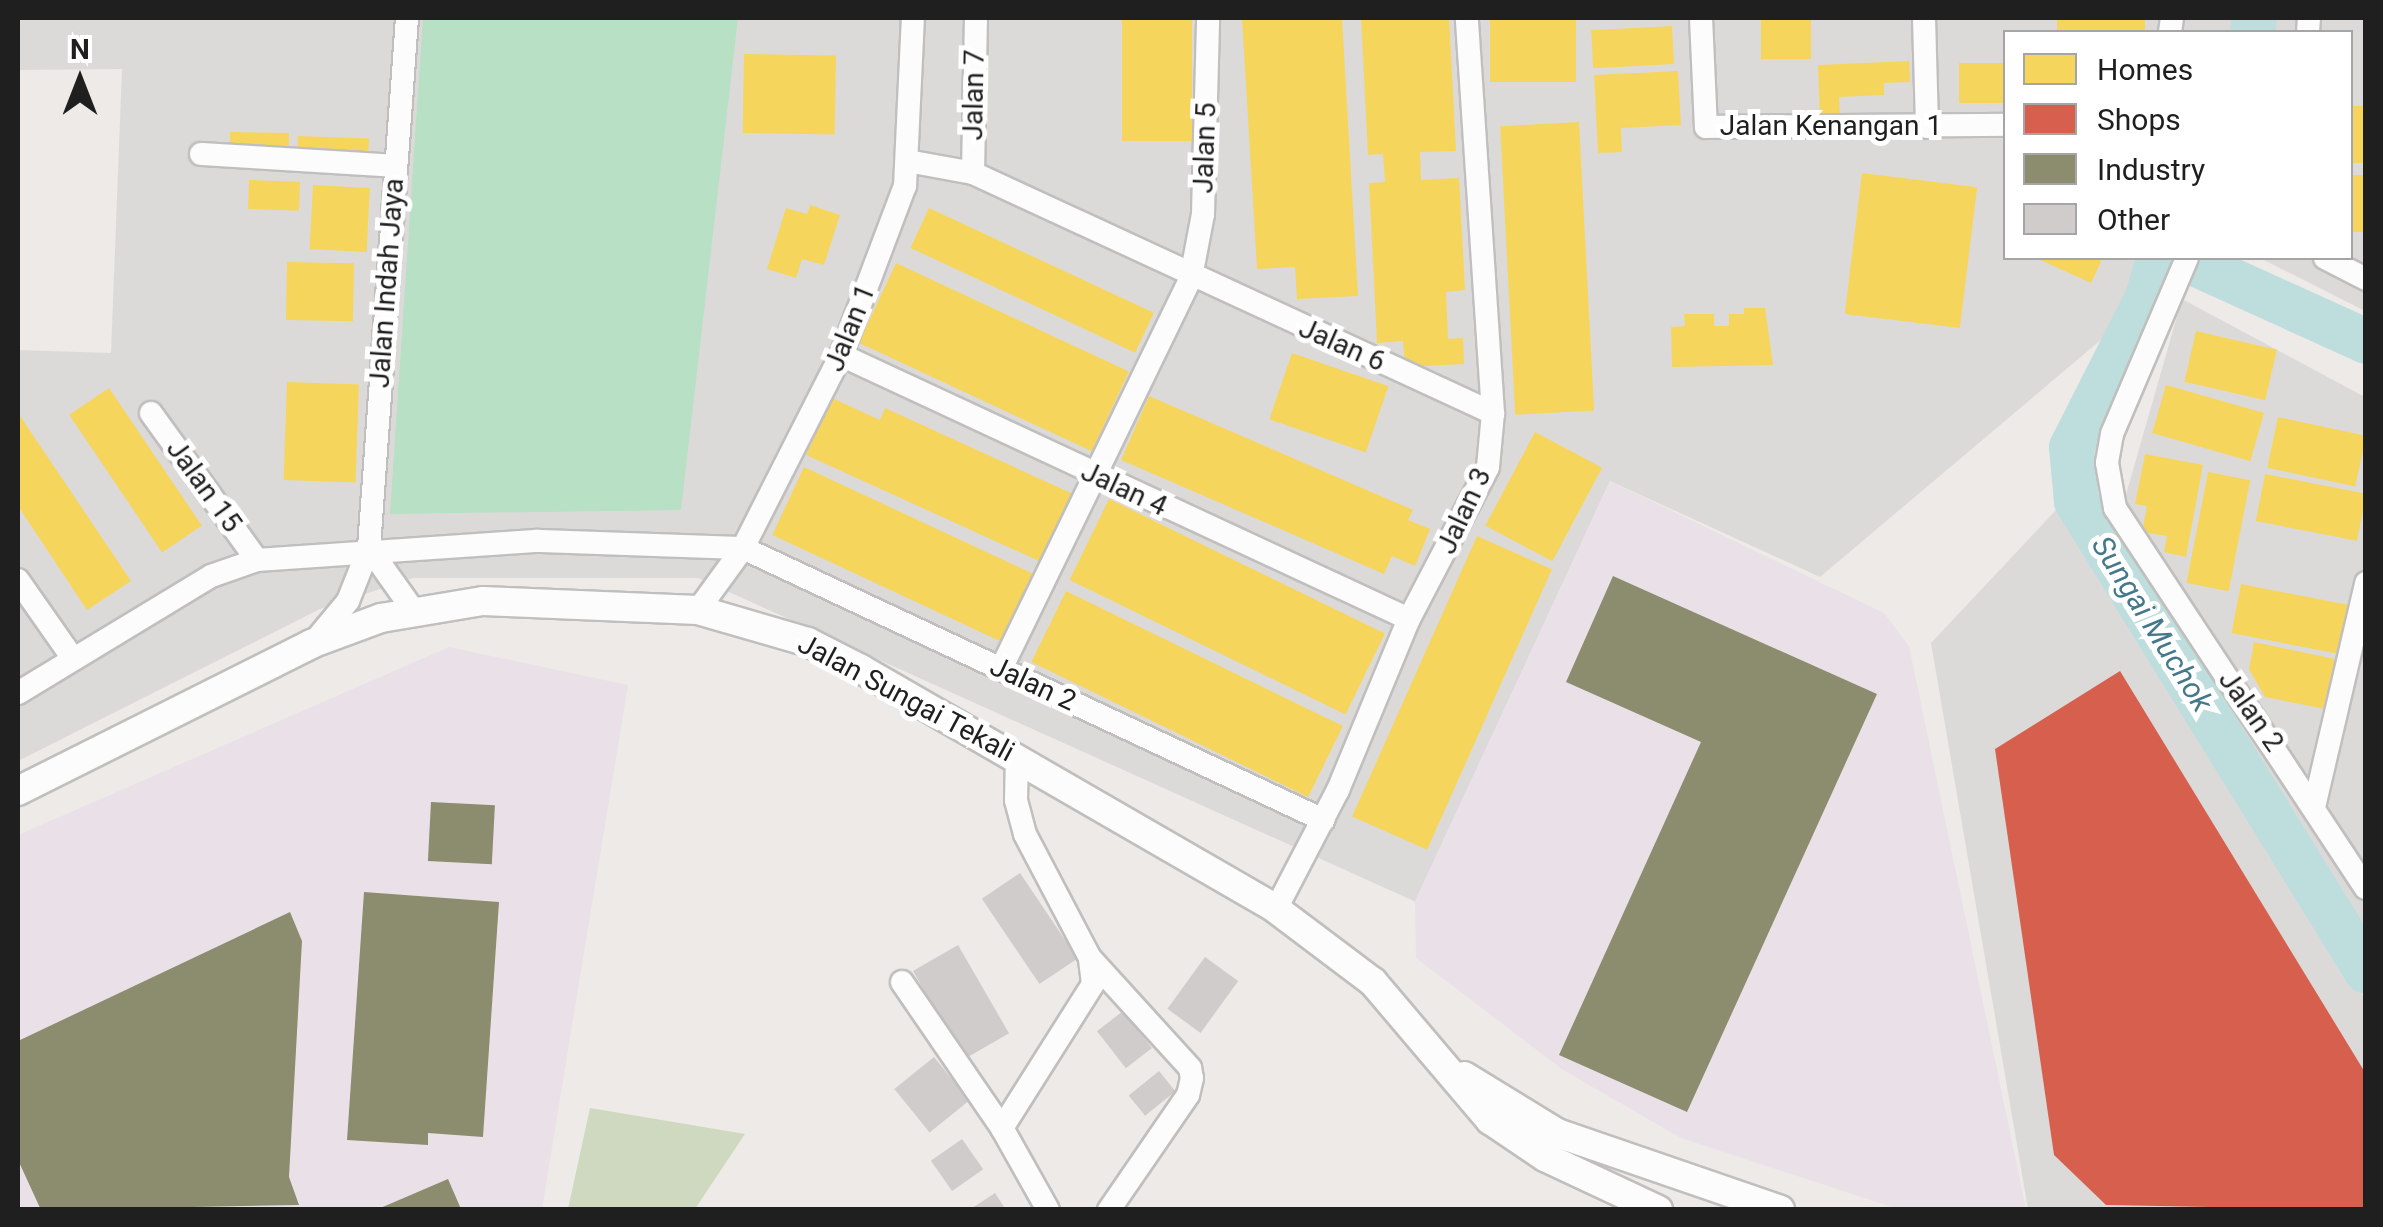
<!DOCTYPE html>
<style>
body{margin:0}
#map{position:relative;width:2383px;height:1227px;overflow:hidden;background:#edeae8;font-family:Roboto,sans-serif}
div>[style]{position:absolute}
.residential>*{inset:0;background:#dcdad9}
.industrial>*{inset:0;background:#eae1e8}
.forest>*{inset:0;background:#cfd9bf}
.pitch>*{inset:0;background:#b7e0c4}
.homes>*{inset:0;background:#f6d55c;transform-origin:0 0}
.shops>*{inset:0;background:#d6604d}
.industry>*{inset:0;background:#8c8c6e;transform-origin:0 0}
.river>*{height:45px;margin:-22.5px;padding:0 22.5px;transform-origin:22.5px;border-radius:22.5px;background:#bededd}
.building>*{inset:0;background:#d0cccb;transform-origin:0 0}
.roads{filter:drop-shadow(2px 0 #c0bfbe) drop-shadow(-2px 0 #c0bfbe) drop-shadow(0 2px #c0bfbe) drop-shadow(0 -2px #c0bfbe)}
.minor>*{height:22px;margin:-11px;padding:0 11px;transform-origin:11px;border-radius:11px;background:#fcfcfc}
.tertiary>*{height:28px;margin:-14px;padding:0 14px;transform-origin:14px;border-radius:14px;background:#fcfcfc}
span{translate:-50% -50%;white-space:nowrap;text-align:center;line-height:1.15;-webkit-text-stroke:10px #fff;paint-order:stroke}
.street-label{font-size:28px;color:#1f1f1f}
.water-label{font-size:30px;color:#45788a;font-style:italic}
.frame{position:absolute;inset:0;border:20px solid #1f1f1f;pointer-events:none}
.legend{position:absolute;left:2003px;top:30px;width:350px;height:230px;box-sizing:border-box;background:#fff;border:2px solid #a5a5a5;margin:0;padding:12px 18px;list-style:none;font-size:30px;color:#1f1f1f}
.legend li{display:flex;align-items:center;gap:20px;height:50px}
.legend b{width:50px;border:2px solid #a5a5a5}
.north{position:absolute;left:30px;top:30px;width:100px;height:100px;-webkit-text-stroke:8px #fff;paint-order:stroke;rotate:0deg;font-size:28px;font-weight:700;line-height:40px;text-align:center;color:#1f1f1f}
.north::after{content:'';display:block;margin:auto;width:35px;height:45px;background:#1f1f1f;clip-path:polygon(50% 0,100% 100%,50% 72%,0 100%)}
</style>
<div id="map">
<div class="residential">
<i style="clip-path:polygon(18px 18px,2365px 18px,2365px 311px,2260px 258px,2350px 258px,2350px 32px,2006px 32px,2006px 258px,2198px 258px,1820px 577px,1610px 481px,1416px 902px,698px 578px,413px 578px,320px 609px,18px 761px,18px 350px,111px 353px,122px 69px,18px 70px)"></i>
<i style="clip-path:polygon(2182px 299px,2365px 397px,2365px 929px,2115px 533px)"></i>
<i style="clip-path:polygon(2057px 509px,2365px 999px,2365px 1209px,2028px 1209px,1931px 643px)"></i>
</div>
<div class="industrial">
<i style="clip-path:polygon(1610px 481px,1884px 613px,1909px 646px,2026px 1209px,1898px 1209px,1681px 1138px,1563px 1070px,1416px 958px,1415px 901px)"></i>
<i style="clip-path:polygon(449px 647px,628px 685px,542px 1209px,18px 1209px,18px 835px)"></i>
</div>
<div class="forest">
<i style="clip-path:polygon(590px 1108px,745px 1134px,695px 1209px,568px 1209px)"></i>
</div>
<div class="pitch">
<i style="clip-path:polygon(423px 18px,738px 18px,681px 510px,390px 514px)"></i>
</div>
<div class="homes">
<i style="left:1122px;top:18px;width:70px;height:123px"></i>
<i style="clip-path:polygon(1242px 18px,1342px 18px,1358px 296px,1297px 299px,1295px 267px,1257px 269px)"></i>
<i style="clip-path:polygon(1361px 18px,1449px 18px,1456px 151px,1420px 152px,1421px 180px,1459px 178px,1465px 290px,1446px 292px,1448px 339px,1463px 338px,1464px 364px,1405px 367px,1403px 341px,1377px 343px,1369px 183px,1385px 182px,1383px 154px,1368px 155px)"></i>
<i style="left:1490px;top:18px;width:86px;height:64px"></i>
<i style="left:1761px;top:18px;width:50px;height:41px"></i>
<i style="left:2057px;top:18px;width:88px;height:14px"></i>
<i style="left:1672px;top:26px;width:38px;height:81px;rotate:87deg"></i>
<i style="left:744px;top:54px;width:92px;height:79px;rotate:1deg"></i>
<i style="clip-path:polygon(1909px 61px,1910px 82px,1884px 83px,1884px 95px,1839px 97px,1840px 119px,1820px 119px,1818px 65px)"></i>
<i style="left:2006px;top:63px;width:40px;height:47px;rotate:90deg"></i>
<i style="clip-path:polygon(1678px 71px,1681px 125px,1621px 128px,1622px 152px,1598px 153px,1594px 75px)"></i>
<i style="left:2350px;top:106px;width:16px;height:57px"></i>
<i style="left:1579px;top:122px;width:289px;height:79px;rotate:87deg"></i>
<i style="left:230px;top:132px;width:59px;height:31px;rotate:1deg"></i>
<i style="left:298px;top:136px;width:71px;height:30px;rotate:2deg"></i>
<i style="left:1862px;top:173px;width:116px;height:142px;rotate:7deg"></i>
<i style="left:2350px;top:175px;width:16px;height:57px"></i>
<i style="left:249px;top:180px;width:51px;height:29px;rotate:2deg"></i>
<i style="left:313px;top:185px;width:57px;height:64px;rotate:3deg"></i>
<i style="clip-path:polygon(810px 205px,840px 215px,824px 265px,802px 259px,796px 278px,767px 269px,786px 208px,807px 214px)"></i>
<i style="left:929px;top:208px;width:248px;height:44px;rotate:25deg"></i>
<i style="clip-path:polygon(2036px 258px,2100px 258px,2101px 262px,2091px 283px)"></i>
<i style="left:287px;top:262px;width:67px;height:58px;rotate:1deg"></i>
<i style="left:896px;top:263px;width:257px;height:88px;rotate:25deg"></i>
<i style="clip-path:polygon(1744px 308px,1765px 308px,1773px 365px,1672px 367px,1671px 327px,1685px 326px,1684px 314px,1714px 314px,1714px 326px,1729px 326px,1729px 314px,1744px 314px)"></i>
<i style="left:2196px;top:331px;width:83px;height:52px;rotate:13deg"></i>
<i style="left:1292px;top:353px;width:102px;height:70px;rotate:19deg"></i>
<i style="left:287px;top:382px;width:72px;height:98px;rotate:2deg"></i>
<i style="left:2166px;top:385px;width:102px;height:50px;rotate:16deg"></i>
<i style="left:109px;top:388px;width:166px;height:48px;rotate:56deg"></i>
<i style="clip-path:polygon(1149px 396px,1413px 510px,1408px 520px,1430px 529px,1415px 566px,1392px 556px,1384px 574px,1121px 460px)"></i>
<i style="clip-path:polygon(832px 398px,880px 420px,885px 408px,1073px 494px,1041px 562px,806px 455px)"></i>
<i style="clip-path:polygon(18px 413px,131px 581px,87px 610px,18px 506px)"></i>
<i style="left:2278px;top:417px;width:90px;height:52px;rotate:12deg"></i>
<i style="left:1535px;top:432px;width:76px;height:106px;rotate:28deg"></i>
<i style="clip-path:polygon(2145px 454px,2203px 465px,2186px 557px,2164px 552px,2167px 536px,2142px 532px,2147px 506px,2135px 504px)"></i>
<i style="left:804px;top:467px;width:258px;height:75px;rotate:25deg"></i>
<i style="left:2208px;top:472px;width:43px;height:113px;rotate:11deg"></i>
<i style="left:2265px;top:474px;width:103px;height:48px;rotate:11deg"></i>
<i style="left:1109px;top:499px;width:307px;height:90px;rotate:26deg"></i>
<i style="left:1477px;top:536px;width:82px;height:307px;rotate:24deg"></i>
<i style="left:2241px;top:584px;width:111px;height:50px;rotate:11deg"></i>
<i style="left:1066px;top:591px;width:308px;height:79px;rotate:26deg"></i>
<i style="clip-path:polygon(2254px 642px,2335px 659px,2325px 709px,2265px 697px,2249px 669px)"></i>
<i style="clip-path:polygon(2123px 712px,2195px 1091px,2147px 1100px,2151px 1123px,2181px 1127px,2184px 1109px,2237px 1117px,2241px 1092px,2366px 1111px,2366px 1210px,2136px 1175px,2143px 1130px,2093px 1139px,2022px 765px,2062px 757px,2056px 724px)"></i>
</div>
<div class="shops">
<i style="clip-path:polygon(2120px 671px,2366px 1074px,2366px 1210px,2106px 1205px,2054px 1155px,1995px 749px)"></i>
</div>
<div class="industry">
<i style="clip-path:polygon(1613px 576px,1877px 694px,1687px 1112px,1559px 1055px,1701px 742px,1566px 682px)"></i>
<i style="left:431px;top:802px;width:64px;height:59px;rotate:3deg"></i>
<i style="clip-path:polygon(364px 892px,499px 902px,483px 1137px,428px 1133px,428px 1145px,347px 1140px)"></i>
<i style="clip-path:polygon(290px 912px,302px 941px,289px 1177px,299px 1205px,41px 1210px,18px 1160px,18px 1041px)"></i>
<i style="clip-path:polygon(448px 1179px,461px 1209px,378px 1209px)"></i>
</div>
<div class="river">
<i style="left:2252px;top:32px;width:14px;rotate:-82deg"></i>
<i style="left:2158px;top:258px;width:41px;rotate:105.8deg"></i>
<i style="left:2147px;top:297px;width:168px;rotate:116.9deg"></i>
<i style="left:2071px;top:447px;width:54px;rotate:84.7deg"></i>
<i style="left:2076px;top:501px;width:552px;rotate:58.32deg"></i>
<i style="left:2183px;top:258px;width:201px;rotate:24.4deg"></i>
</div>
<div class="building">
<i style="left:1020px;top:873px;width:103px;height:46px;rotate:56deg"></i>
<i style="left:958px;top:945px;width:102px;height:52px;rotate:60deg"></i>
<i style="left:1205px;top:957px;width:41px;height:64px;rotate:36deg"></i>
<i style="left:1123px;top:1011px;width:47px;height:33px;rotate:52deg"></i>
<i style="left:934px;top:1057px;width:56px;height:51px;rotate:51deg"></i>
<i style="left:1159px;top:1071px;width:26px;height:39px;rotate:51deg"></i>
<i style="left:962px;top:1139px;width:37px;height:38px;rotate:55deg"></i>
<i style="clip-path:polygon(995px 1193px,1006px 1210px,969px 1210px)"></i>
</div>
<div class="roads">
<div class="minor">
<i style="left:1701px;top:18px;width:109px;rotate:87.4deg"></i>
<i style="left:1706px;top:127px;width:300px;rotate:-0.4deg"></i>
<i style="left:1924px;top:18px;width:109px;rotate:88.4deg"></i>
<i style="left:2170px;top:32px;width:14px;rotate:-82deg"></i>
<i style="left:2308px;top:32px;width:14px;rotate:-86deg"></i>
<i style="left:201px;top:154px;width:194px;rotate:3.5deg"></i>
<i style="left:907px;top:161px;width:67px;rotate:10.3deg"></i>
<i style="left:973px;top:173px;width:573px;rotate:24.78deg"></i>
<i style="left:973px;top:173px;width:155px;rotate:-88.9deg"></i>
<i style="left:2187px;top:258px;width:191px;rotate:113.1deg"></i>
<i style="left:2112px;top:434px;width:29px;rotate:100deg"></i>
<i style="left:2107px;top:463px;width:46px;rotate:79.9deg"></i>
<i style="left:2115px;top:508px;width:455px;rotate:56.6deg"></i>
<i style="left:2325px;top:258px;width:46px;rotate:27.1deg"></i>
<i style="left:841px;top:355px;width:626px;rotate:24.93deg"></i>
<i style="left:151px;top:413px;width:181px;rotate:54.2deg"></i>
<i style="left:369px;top:548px;width:531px;rotate:-85.9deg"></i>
<i style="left:18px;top:580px;width:94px;rotate:55deg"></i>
<i style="left:698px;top:610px;width:77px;rotate:-54deg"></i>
<i style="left:743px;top:548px;width:216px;rotate:-63.1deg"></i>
<i style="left:841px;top:355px;width:181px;rotate:-69.3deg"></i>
<i style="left:905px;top:186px;width:168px;rotate:-87.3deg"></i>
<i style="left:314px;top:642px;width:53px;rotate:-50.3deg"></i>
<i style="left:348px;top:601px;width:57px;rotate:-68.4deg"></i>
<i style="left:369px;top:548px;width:76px;rotate:54.6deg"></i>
<i style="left:1001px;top:669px;width:436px;rotate:-64.1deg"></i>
<i style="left:1191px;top:277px;width:64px;rotate:-79.2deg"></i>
<i style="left:1203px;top:214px;width:196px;rotate:-88.5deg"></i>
<i style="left:18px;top:693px;width:226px;rotate:-31.2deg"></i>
<i style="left:211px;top:576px;width:49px;rotate:-19.2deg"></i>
<i style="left:257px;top:560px;width:282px;rotate:-3.9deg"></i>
<i style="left:538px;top:541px;width:205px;rotate:2deg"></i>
<i style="left:743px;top:548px;width:641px;rotate:25.12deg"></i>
<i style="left:2315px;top:803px;width:226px;rotate:-76.9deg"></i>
<i style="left:1276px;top:909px;width:134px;rotate:-62.5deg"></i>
<i style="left:1338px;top:790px;width:185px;rotate:-67.5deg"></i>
<i style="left:1409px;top:619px;width:171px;rotate:-62.5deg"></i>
<i style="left:1488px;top:467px;width:54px;rotate:-84.7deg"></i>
<i style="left:1493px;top:413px;width:396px;rotate:-93.8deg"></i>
<i style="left:1090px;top:958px;width:149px;rotate:47.7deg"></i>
<i style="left:1190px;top:1068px;width:10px;rotate:79deg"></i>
<i style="left:1192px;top:1078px;width:17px;rotate:103deg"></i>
<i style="left:1188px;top:1095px;width:140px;rotate:124.5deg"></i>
<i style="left:902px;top:982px;width:177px;rotate:55.6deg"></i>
<i style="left:1002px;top:1128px;width:94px;rotate:60.7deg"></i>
<i style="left:1002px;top:1128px;width:170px;rotate:-57.7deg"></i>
<i style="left:1093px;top:984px;width:26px;rotate:-97deg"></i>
<i style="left:1090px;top:958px;width:140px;rotate:-117.7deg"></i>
<i style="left:1025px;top:834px;width:35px;rotate:-105deg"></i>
<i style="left:1016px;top:800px;width:44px;rotate:-88.7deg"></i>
</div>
<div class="tertiary">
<i style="left:18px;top:791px;width:328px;rotate:-26.6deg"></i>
<i style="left:311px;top:644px;width:75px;rotate:-20.4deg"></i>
<i style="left:381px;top:618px;width:103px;rotate:-9.5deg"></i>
<i style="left:483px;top:601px;width:215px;rotate:2.4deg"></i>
<i style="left:698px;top:610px;width:115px;rotate:16.2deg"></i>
<i style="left:808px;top:642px;width:59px;rotate:27deg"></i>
<i style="left:861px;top:669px;width:479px;rotate:30deg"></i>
<i style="left:1276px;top:909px;width:121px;rotate:37deg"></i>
<i style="left:1373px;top:982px;width:181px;rotate:49.7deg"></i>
<i style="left:1490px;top:1120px;width:66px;rotate:33.9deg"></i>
<i style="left:1545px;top:1157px;width:125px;rotate:25.1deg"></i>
<i style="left:1464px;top:1076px;width:109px;rotate:31.5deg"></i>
<i style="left:1557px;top:1133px;width:236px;rotate:19deg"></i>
</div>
</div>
<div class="street-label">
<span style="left:974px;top:95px;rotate:-89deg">Jalan 7</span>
<span style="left:1831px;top:126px">Jalan Kenangan 1</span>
<span style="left:1205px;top:148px;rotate:-88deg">Jalan 5</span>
<span style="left:387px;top:283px;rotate:-86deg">Jalan Indah Jaya</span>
<span style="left:850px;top:328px;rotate:-68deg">Jalan 1</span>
<span style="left:1342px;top:345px;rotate:24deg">Jalan 6</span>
<span style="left:204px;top:486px;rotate:54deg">Jalan 15</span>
<span style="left:1124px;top:489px;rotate:25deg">Jalan 4</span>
<span style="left:1464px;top:511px;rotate:-65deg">Jalan 3</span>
<span style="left:1033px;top:684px;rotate:25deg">Jalan 2</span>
<span style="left:906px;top:698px;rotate:28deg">Jalan Sungai Tekali</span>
<span style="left:2251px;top:711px;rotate:55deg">Jalan 2</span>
</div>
<div class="water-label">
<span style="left:2152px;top:624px;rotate:58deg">Sungai Muchok</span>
</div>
<div class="frame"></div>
<ul class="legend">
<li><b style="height:28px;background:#f6d55c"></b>Homes</li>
<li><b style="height:28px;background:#d6604d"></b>Shops</li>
<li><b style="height:28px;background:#8c8c6e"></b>Industry</li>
<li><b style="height:28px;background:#d0cccb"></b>Other</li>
</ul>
<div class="north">N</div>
</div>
